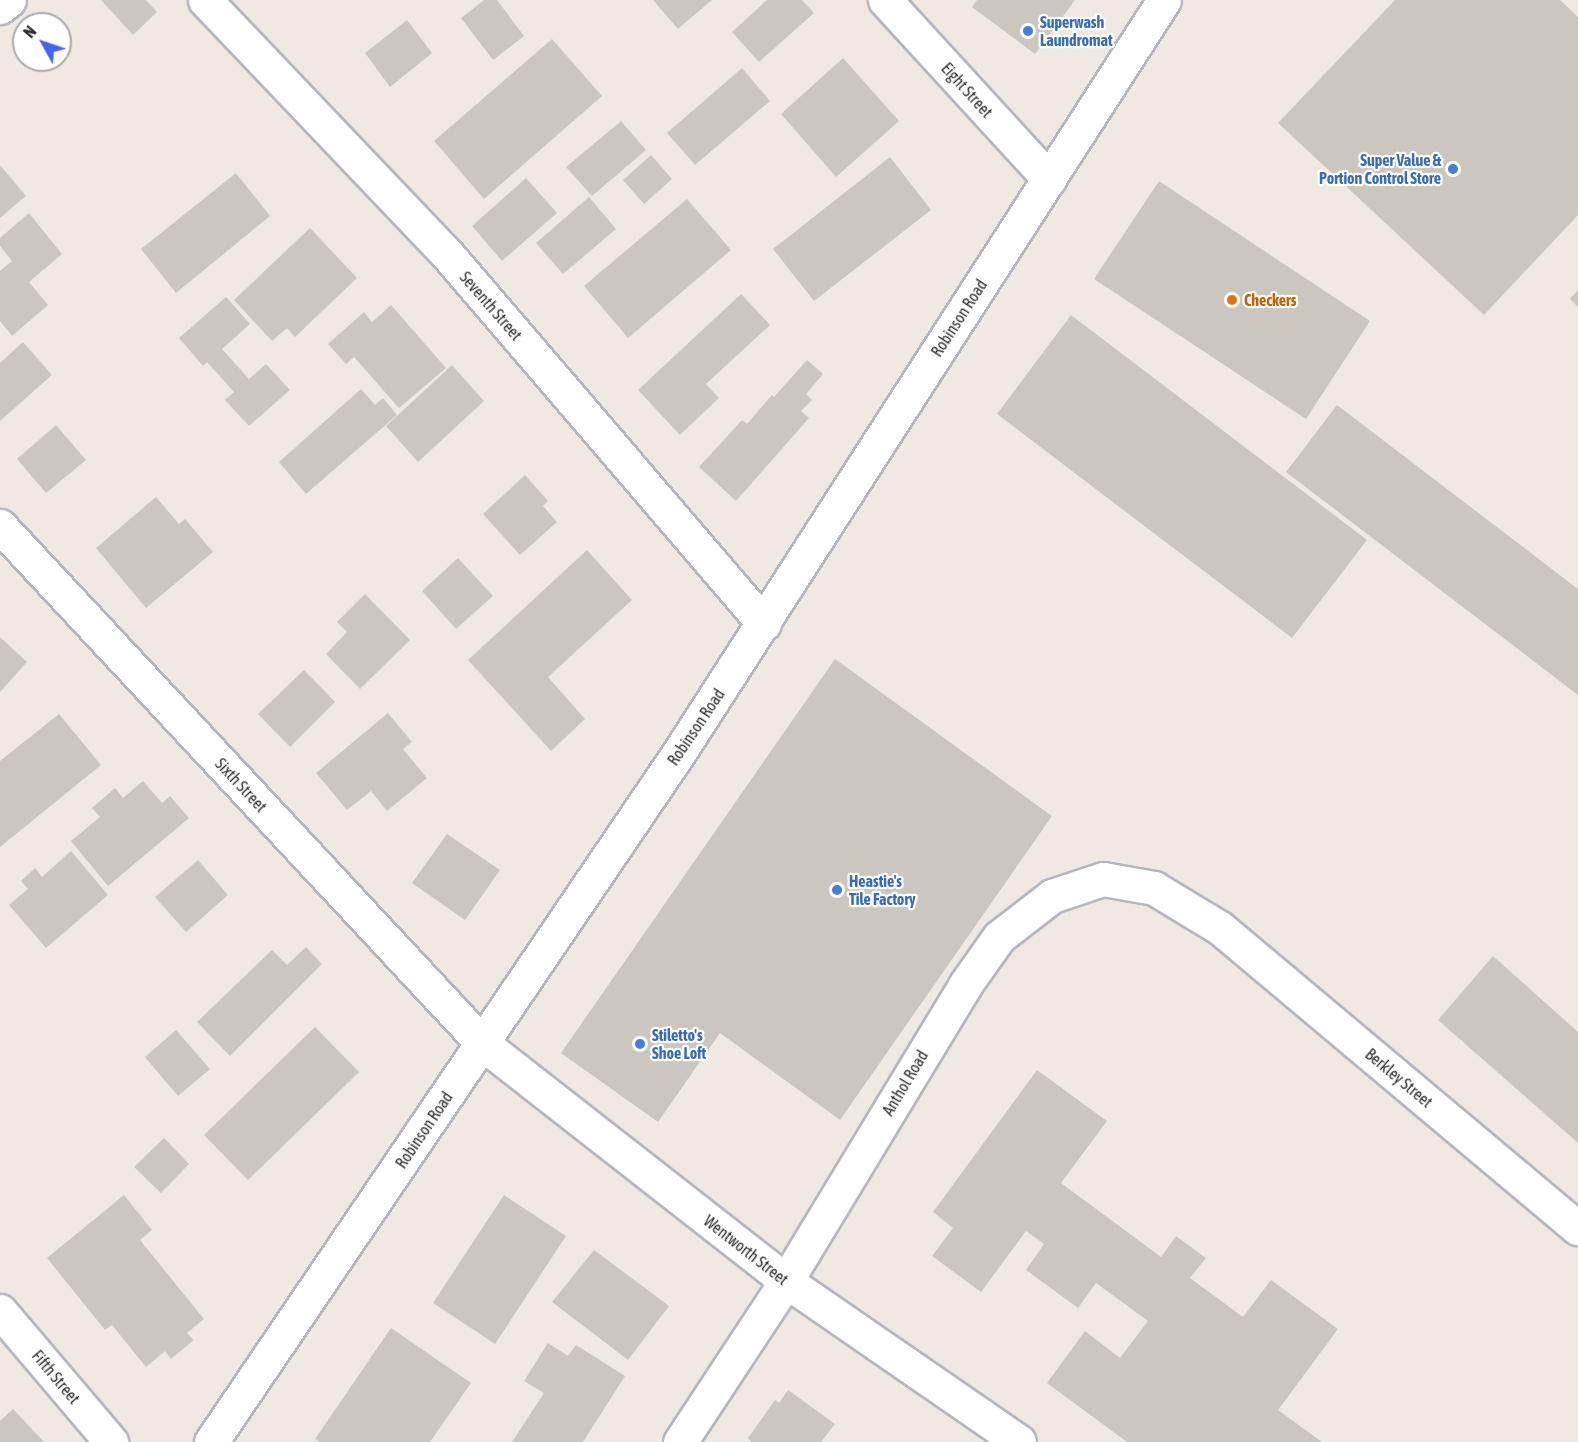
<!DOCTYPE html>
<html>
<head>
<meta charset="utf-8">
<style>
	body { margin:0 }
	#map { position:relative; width:1578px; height:1442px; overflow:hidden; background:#efe9e1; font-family:"Asap Condensed",sans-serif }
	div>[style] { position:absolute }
	.building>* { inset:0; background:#cbc7bf }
	.roads { filter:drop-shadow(2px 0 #b4b7c1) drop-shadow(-2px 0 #b4b7c1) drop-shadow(0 2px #b4b7c1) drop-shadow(0 -2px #b4b7c1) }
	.minor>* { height:33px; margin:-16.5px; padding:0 16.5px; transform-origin:16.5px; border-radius:16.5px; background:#fff }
	.secondary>* { height:33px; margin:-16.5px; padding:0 16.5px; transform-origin:16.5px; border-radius:16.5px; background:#fff }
	.dots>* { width:16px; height:16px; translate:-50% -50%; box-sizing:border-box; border:3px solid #fff; border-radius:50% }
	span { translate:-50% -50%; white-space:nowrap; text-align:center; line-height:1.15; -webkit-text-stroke:4.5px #fff; paint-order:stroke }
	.shop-label { font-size:16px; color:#366cbe; font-weight:700 }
	.left { translate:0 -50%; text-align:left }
	.right { translate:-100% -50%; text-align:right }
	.street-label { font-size:16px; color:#2e2e2e }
	.food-label { font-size:16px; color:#c56008; font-weight:700 }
	.north { position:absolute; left:12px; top:12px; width:60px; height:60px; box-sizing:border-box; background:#fff; border:2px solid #ababab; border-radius:50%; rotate:310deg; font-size:16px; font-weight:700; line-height:24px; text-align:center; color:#2e2e2e }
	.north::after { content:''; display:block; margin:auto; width:21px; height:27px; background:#4264fb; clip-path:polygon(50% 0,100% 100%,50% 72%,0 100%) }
</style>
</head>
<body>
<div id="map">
	<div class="building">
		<i style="clip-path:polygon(101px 0,146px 0,157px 12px,133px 35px)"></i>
		<i style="clip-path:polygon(484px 0,497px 0,524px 36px,493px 60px,461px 18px)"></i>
		<i style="clip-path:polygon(653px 0,712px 0,678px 29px)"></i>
		<i style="clip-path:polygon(767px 0,802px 0,814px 13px,759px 62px,732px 32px)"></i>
		<i style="clip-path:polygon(977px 0,1075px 0,1035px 54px,972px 7px)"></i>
		<i style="clip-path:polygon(1395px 0,1560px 0,1578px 17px,1578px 215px,1484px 315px,1278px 123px)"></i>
		<i style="clip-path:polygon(407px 20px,432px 53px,390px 87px,365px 53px)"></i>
		<i style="clip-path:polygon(552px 39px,602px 96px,484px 199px,434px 141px)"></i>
		<i style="clip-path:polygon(843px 58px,899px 121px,836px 177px,781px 114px)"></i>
		<i style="clip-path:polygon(742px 68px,770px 101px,695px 165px,667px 133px)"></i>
		<i style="clip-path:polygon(621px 121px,646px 150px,592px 196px,566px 167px)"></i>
		<i style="clip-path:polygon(651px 155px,672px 179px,644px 204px,623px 180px)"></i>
		<i style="clip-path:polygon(890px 157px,931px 210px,814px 301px,773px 249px)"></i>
		<i style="clip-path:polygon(0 165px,26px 196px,0 218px)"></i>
		<i style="clip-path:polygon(236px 173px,270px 216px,176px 293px,141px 249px)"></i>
		<i style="clip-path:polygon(526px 178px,557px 213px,502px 261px,472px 226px)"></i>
		<i style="clip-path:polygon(1159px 181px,1370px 321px,1306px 419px,1094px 279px)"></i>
		<i style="clip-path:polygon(589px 197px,616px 229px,563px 274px,536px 243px)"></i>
		<i style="clip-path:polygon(687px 199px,731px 250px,628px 338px,584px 286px)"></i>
		<i style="clip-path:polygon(29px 213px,62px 254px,29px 282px,48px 305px,12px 336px,0 321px,0 271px,12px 261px,0 246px,0 238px)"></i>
		<i style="clip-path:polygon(310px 228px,357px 278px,295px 337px,287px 328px,272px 341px,234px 300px)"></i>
		<i style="clip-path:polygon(1578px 290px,1578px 307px,1570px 299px)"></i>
		<i style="clip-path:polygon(741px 294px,770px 325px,706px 384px,719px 398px,680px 435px,638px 390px)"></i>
		<i style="clip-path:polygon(226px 297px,250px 324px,222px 349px,249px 379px,266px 364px,290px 390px,249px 426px,225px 400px,234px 392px,207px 362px,203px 366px,179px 338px)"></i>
		<i style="clip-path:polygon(391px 305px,446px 368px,399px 408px,354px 357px,346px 364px,328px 344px,364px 312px,372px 322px)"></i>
		<i style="clip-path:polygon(1071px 315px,1367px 540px,1292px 638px,997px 414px)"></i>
		<i style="clip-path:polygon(23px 342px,52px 375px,0 421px,0 363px)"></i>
		<i style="clip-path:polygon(807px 360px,823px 374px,806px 394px,812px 400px,801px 411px,809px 418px,736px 501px,699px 467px,742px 420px,747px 424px,772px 395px,774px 397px)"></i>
		<i style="clip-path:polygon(452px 365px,484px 401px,418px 462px,386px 426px)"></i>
		<i style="clip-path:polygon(361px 389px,375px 405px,383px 398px,397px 415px,306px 494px,279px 462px)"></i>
		<i style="clip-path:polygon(1337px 405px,1578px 589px,1578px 695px,1286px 472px)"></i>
		<i style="clip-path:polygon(56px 425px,86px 460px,46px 493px,17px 459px)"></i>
		<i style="clip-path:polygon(525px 475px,548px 501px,543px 506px,557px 522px,520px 555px,483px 514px)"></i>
		<i style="clip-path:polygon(156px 497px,179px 524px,185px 519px,213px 552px,146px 608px,96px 548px)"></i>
		<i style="clip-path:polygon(587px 550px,632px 600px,548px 677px,585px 719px,551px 751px,468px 660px)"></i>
		<i style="clip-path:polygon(458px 558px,493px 596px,456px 629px,422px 591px)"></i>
		<i style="clip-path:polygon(365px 594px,410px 640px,360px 689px,326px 654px,347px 632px,337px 622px)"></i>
		<i style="clip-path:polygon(0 637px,27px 662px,0 692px)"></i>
		<i style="clip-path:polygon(835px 659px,1052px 816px,840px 1120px,720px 1033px,658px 1122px,561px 1053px)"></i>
		<i style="clip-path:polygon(304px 670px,335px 702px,290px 747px,258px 714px)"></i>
		<i style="clip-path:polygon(388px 713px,412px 742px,403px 749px,427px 778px,387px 811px,371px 791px,347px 810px,316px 773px)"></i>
		<i style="clip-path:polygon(59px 714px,101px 765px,0 847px,0 761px)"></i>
		<i style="clip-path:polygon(143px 781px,162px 803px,170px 796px,189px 818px,108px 886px,71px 841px,100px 817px,92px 808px,115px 788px,123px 798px)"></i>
		<i style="clip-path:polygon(447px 834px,500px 870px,465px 920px,412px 883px)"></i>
		<i style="clip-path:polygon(71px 851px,108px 895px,46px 948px,9px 905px,28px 889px,21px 881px,35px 868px,42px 877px)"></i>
		<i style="clip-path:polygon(198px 860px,228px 895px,186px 932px,155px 897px)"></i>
		<i style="clip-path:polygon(306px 947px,322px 964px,230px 1056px,197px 1022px,272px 950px,287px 965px)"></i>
		<i style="clip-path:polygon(1493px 956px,1578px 1032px,1578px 1143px,1438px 1020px)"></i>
		<i style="clip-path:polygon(315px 1027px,359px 1072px,248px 1180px,204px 1135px)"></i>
		<i style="clip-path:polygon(176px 1030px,210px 1069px,178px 1096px,145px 1057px)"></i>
		<i style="clip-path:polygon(1037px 1070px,1107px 1121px,1061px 1183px,1161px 1257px,1176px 1236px,1206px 1258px,1190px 1278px,1243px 1317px,1271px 1280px,1338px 1329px,1278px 1410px,1322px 1442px,1127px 1442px,1047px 1383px,1085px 1331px,1120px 1358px,1148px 1321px,1096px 1283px,1078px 1308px,1026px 1270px,1044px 1244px,1026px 1231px,981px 1292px,932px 1256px,953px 1228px,933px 1212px)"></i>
		<i style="clip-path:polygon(164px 1138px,189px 1164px,161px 1193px,134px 1167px)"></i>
		<i style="clip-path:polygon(124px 1195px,152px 1230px,140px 1240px,204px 1319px,187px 1333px,194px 1340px,171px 1359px,165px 1351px,146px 1367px,112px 1325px,105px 1330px,47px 1258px)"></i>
		<i style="clip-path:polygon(504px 1195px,566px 1236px,495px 1344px,433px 1303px)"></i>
		<i style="clip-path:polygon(594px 1250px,669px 1306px,628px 1360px,552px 1302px)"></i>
		<i style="clip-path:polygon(391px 1328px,471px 1383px,430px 1442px,320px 1442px,315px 1439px)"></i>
		<i style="clip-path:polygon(548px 1343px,568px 1356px,576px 1345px,625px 1376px,583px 1442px,512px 1442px,544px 1393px,524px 1381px)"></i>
		<i style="clip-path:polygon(788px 1390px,835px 1424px,821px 1442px,751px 1442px,748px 1438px,775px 1400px,779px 1403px)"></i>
		<i style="clip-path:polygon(13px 1409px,44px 1442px,0 1442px,0 1421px)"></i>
	</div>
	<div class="roads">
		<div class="minor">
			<i style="left:205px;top:0;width:351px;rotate:46.4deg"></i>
			<i style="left:447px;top:254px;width:487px;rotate:49.4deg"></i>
			<i style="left:885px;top:0;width:243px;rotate:47.5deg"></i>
			<i style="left:0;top:7px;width:11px;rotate:-38deg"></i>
			<i style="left:0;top:526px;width:708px;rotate:47deg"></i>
			<i style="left:483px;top:1044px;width:385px;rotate:38deg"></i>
			<i style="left:786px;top:1281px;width:283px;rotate:34.6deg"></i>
			<i style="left:0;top:1311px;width:172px;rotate:49.7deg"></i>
			<i style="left:680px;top:1442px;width:193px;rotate:-56.6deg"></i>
			<i style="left:786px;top:1281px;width:346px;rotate:-58.8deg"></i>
			<i style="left:965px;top:985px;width:59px;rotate:-54.7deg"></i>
			<i style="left:999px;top:937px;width:67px;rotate:-37.7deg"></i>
			<i style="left:1052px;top:896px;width:54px;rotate:-18.4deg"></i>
			<i style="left:1103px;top:879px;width:52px;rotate:10deg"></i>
			<i style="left:1154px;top:888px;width:77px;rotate:31.2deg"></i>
			<i style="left:1220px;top:928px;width:467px;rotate:40deg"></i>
		</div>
		<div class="secondary">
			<i style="left:211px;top:1442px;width:835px;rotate:-55.83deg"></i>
			<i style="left:680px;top:751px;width:893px;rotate:-57.2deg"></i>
		</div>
	</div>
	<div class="dots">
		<i style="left:1028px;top:31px;background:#3f7fe0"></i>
		<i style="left:1453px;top:169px;background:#3f7fe0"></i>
		<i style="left:1232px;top:300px;background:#e8710a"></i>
		<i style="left:837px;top:890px;background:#3f7fe0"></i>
		<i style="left:640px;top:1044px;background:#3f7fe0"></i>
	</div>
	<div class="shop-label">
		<span class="left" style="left:1040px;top:31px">Superwash<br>Laundromat</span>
		<span class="right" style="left:1441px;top:169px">Super Value &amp;<br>Portion Control Store</span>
		<span class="left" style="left:849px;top:890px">Heastie's<br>Tile Factory</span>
		<span class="left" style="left:652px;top:1044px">Stiletto's<br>Shoe Loft</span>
	</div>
	<div class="street-label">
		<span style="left:967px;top:90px;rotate:48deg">Eight Street</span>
		<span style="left:491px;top:306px;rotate:49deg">Seventh Street</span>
		<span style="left:959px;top:318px;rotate:-57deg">Robinson Road</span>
		<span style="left:696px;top:727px;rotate:-56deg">Robinson Road</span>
		<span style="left:241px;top:785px;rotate:47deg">Sixth Street</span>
		<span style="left:1399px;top:1078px;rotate:40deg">Berkley Street</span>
		<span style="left:905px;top:1083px;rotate:-59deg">Anthol Road</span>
		<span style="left:424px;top:1130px;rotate:-56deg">Robinson Road</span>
		<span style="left:746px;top:1250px;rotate:38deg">Wentworth Street</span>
		<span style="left:56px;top:1377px;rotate:50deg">Fifth Street</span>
	</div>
	<div class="food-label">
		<span class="left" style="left:1244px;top:300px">Checkers</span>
	</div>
	<div class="north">N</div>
</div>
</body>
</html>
